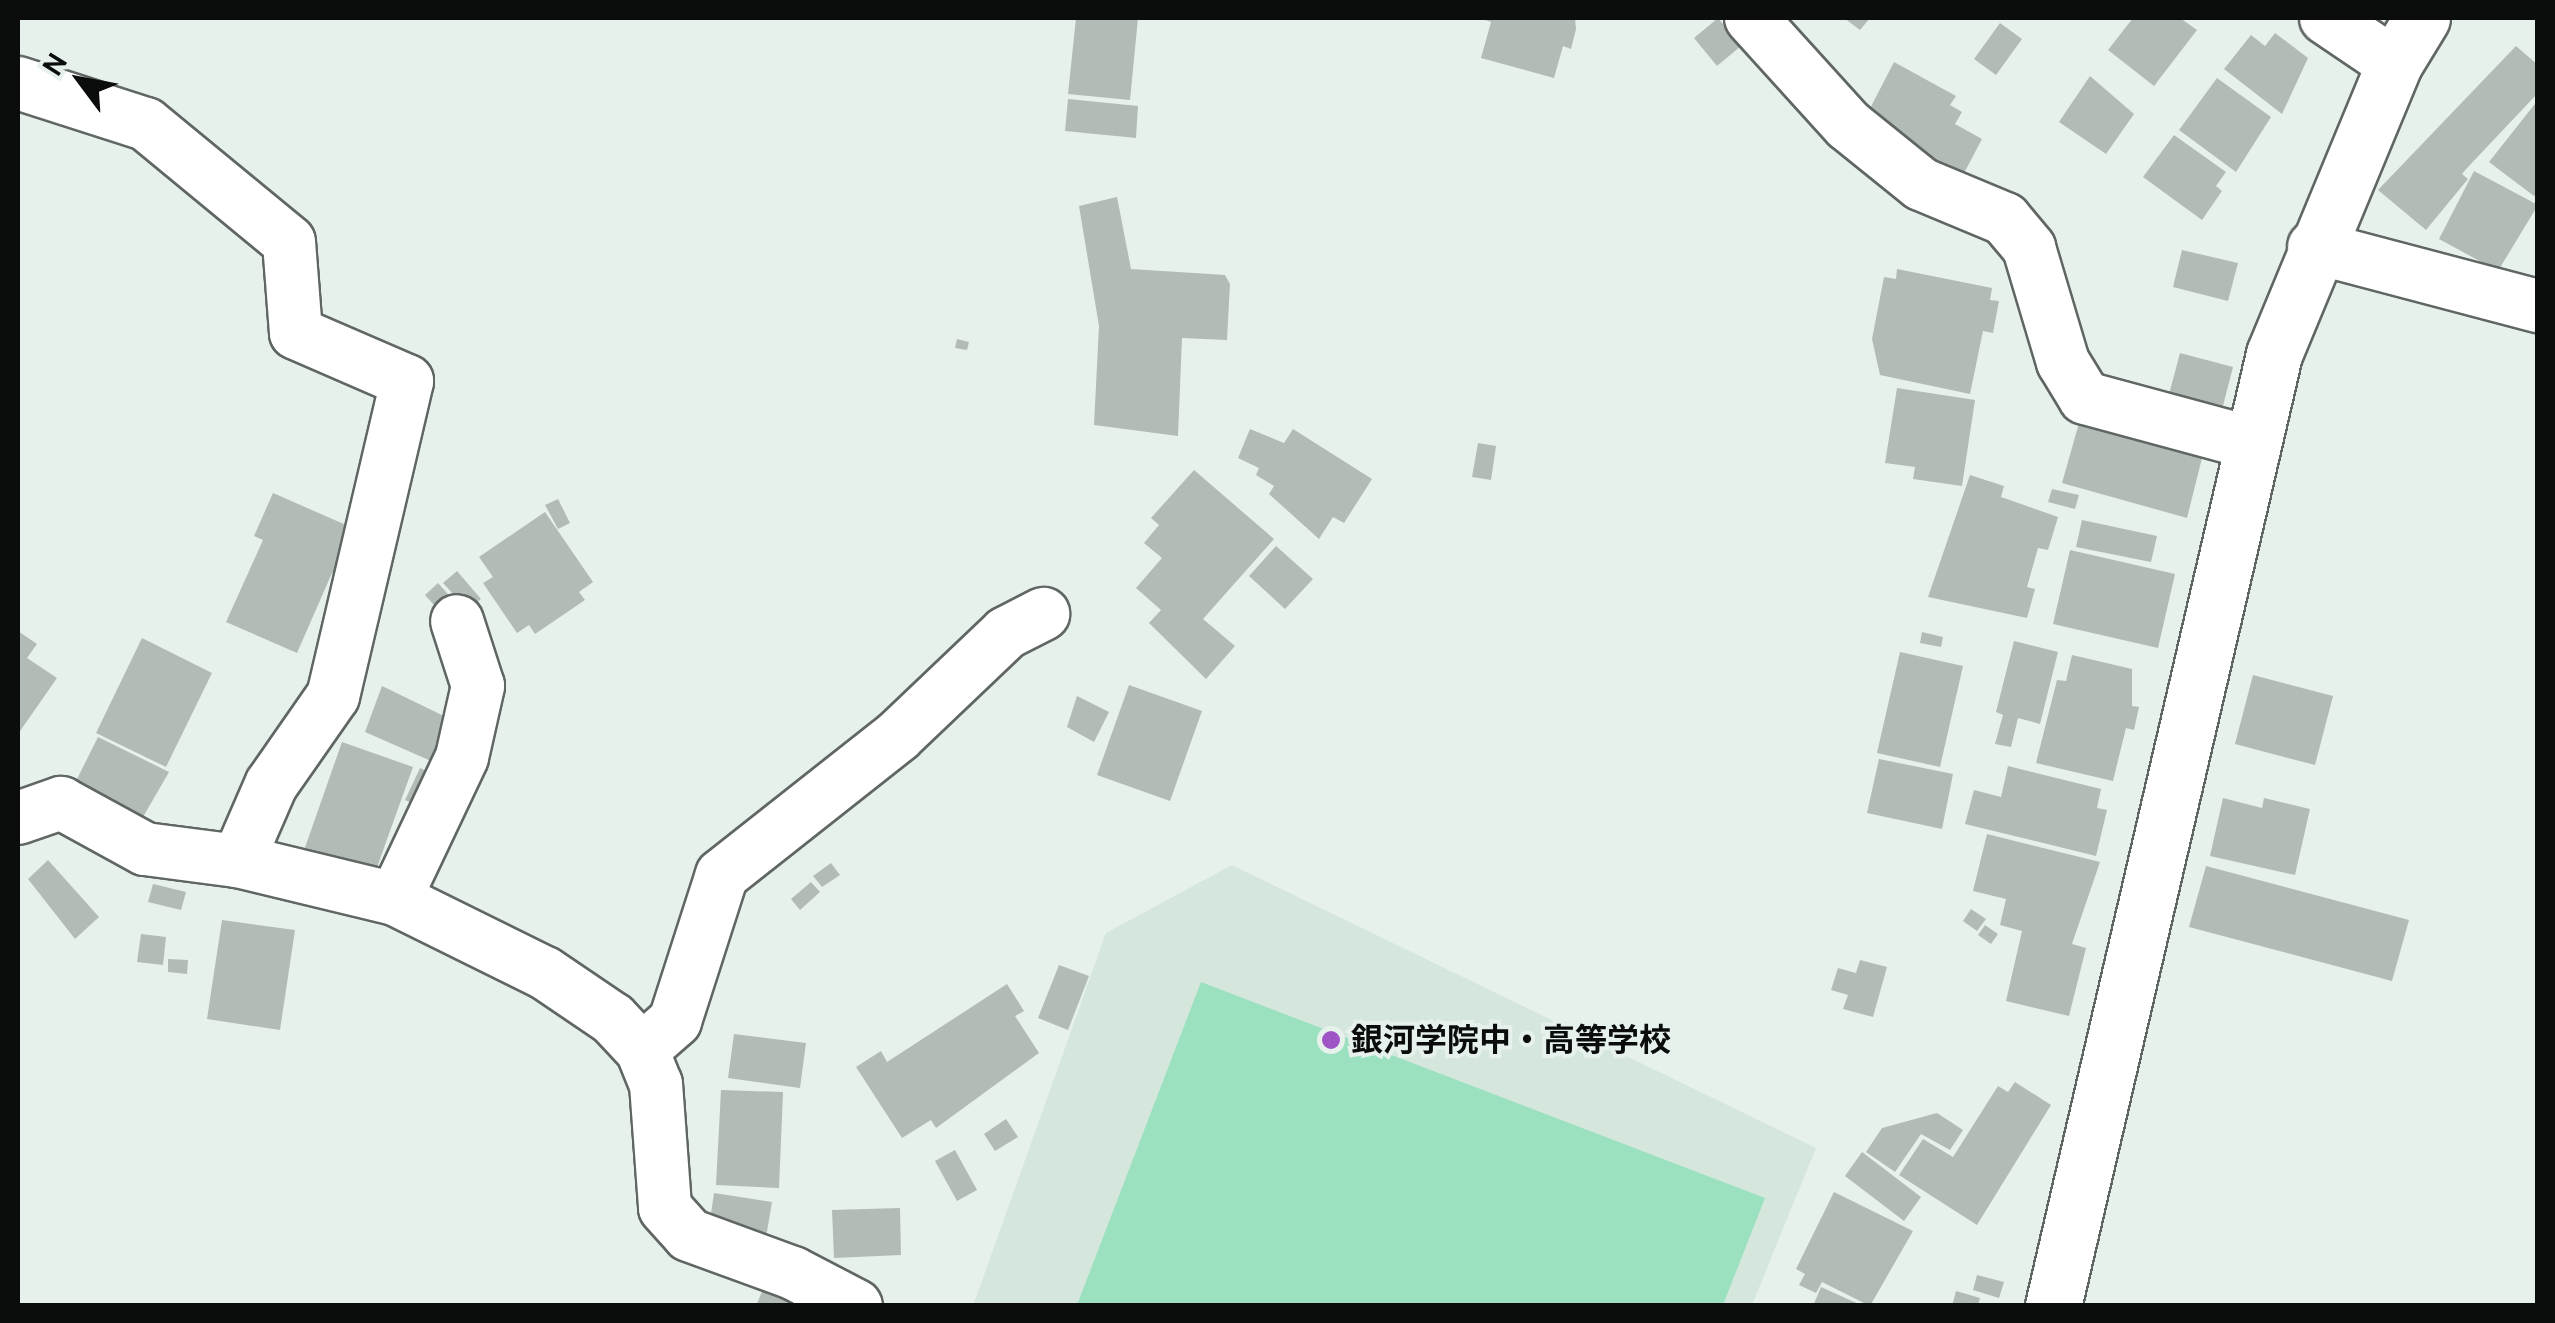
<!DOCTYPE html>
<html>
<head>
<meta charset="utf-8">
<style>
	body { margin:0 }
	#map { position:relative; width:2555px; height:1323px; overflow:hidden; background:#e7f1ec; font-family:Cabin,"Noto Sans JP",sans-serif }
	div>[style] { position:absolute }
	.built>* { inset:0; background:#d5e6dd }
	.green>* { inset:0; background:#9be1bf }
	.building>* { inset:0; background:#b2bbb6 }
	.roads { filter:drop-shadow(2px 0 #606763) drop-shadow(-2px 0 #606763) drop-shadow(0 2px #606763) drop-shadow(0 -2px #606763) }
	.street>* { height:52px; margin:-26px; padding:0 26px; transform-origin:26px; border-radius:26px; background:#fff }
	.secondary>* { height:55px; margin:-27.5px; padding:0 27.5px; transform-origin:27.5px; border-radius:27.5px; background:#fff }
	.dots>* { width:28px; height:28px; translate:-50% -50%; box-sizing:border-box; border:5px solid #e7f1ec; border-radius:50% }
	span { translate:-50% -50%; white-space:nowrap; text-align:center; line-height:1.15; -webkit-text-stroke:8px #e7f1ec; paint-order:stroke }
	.poi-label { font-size:32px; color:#0a0d0c; font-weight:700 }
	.left { translate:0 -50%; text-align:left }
	.frame { position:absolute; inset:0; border:20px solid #0a0d0c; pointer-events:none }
	.north { position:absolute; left:30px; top:30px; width:100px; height:100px; -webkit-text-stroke:8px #e7f1ec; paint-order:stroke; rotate:302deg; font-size:28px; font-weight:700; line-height:40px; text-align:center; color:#0a0d0c }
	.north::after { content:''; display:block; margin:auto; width:35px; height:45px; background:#0a0d0c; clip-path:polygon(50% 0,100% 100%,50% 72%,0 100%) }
</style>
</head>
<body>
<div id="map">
	<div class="built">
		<i style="clip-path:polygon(1232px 865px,1816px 1148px,1752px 1305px,973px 1306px,1106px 933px)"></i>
	</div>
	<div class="green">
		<i style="clip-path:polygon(1201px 982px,1765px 1198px,1723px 1305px,1077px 1305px)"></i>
	</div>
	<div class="building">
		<i style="clip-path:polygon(1076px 18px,1138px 18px,1130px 100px,1068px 94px)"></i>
		<i style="clip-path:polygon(1480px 18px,1575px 18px,1576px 29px,1571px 49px,1563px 46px,1554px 78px,1481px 58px,1491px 22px)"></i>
		<i style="clip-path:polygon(1718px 18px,1741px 46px,1717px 66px,1694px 38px)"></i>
		<i style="clip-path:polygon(1844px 18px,1870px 18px,1860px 30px)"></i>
		<i style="clip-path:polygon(2133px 18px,2180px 18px,2197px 30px,2154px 86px,2108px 50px)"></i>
		<i style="clip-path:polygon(2000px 23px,2022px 39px,1996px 75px,1974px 59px)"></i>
		<i style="clip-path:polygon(2275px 33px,2308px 58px,2282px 114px,2224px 69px,2251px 35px,2265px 46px)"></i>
		<i style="clip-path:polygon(2516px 46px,2538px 65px,2538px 93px,2468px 167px,2462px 174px,2468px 179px,2426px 230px,2378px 190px)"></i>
		<i style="clip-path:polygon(1894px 62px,1956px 96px,1950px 105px,1962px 112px,1955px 124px,1982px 139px,1962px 177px,1863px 122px)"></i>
		<i style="clip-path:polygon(2090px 76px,2134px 114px,2106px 154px,2059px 122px)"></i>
		<i style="clip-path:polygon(2217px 78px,2271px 117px,2236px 172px,2179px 130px)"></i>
		<i style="clip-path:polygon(1068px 99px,1138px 106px,1136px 138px,1065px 131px)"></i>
		<i style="clip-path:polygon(2538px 100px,2538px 192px,2534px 196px,2489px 162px)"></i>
		<i style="clip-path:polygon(2174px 135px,2226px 172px,2216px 186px,2222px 191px,2202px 220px,2143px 177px)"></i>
		<i style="clip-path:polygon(2474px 171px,2538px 205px,2498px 271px,2439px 239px)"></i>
		<i style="clip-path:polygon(1117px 197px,1131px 269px,1225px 275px,1230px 284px,1227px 340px,1182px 338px,1178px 436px,1094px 425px,1099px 326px,1079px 206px)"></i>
		<i style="clip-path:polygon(2182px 250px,2238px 263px,2228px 301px,2173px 287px)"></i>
		<i style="clip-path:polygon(1897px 269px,1992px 288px,1990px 300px,1999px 301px,1993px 333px,1983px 331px,1970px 394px,1880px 375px,1872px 339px,1884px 277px,1896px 279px)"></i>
		<i style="clip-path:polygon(957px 339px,969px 342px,967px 350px,955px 348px)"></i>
		<i style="clip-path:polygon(2180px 353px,2233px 367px,2219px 421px,2167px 402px)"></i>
		<i style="clip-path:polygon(1897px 388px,1975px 400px,1962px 486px,1913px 479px,1915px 467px,1885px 463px)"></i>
		<i style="clip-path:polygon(2081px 416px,2204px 450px,2187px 518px,2062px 483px)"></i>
		<i style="clip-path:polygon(1250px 429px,1284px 443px,1293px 429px,1372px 479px,1344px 523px,1333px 517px,1319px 539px,1269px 494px,1274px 486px,1256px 475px,1259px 468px,1238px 458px)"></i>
		<i style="clip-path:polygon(1478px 443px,1496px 446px,1491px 480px,1472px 477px)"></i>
		<i style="clip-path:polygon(1194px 470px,1274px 539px,1203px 619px,1235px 646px,1206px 679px,1149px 623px,1161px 610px,1136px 588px,1162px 558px,1144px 543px,1159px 525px,1151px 518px)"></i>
		<i style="clip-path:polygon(1970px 475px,2004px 486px,2001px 497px,2058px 517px,2048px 550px,2038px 548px,2027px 587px,2035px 589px,2027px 618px,1928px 597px)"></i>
		<i style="clip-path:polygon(2052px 489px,2079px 495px,2075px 509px,2048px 502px)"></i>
		<i style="clip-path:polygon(273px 493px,362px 532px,342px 577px,332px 573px,297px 653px,226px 622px,263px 540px,254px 536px)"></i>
		<i style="clip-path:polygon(558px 499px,570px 523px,558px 529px,545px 505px)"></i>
		<i style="clip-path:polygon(545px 512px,593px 582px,579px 592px,585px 600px,535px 634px,529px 625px,517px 633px,483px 583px,493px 577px,479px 557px)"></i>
		<i style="clip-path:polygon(2082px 520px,2157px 536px,2151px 562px,2076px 547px)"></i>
		<i style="clip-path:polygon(1276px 546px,1313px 579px,1285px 609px,1249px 576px)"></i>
		<i style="clip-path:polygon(2070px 550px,2175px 574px,2158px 648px,2053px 624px)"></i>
		<i style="clip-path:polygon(457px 571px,481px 599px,468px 610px,443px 583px)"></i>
		<i style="clip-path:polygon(438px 583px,464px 612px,451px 624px,425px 595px)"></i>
		<i style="clip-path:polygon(18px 631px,37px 644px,27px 658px,57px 678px,18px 734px)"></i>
		<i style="clip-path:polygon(1922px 632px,1943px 637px,1941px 647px,1920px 643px)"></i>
		<i style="clip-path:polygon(142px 638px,212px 673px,166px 767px,96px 733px)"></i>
		<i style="clip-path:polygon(2014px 641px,2058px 652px,2040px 724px,2018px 718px,2011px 747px,1995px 744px,2003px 715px,1996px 712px)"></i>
		<i style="clip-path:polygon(1900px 652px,1963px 666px,1940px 767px,1877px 753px)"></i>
		<i style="clip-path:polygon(2072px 655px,2132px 669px,2132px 706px,2139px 707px,2134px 730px,2126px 728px,2113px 781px,2036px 763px,2057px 680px,2066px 681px)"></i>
		<i style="clip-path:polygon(2253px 675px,2333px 696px,2315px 765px,2235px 744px)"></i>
		<i style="clip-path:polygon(1129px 685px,1202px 711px,1170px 801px,1097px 775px)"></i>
		<i style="clip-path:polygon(382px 686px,481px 734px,463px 775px,365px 732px)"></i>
		<i style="clip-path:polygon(1077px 696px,1109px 712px,1094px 742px,1067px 727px)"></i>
		<i style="clip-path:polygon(98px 737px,169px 772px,132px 836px,65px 803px)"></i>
		<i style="clip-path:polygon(342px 742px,413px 767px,371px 884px,301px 859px)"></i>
		<i style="clip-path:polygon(1879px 759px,1953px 774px,1942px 829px,1867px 813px)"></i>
		<i style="clip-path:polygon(2008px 766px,2101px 789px,2097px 808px,2107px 810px,2096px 856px,1965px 824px,1974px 790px,2001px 797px)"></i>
		<i style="clip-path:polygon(420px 768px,454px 784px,421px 807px,405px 800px)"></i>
		<i style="clip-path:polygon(2223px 798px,2262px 808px,2264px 798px,2310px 809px,2295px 875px,2210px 856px)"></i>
		<i style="clip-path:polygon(1987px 834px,2100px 862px,2072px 944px,2086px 948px,2069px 1016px,2006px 1001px,2022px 931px,2000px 925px,2006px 899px,1973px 891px)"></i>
		<i style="clip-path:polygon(48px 860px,99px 917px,75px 939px,28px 879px)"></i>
		<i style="clip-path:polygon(831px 863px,840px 875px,822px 887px,813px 876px)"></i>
		<i style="clip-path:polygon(2206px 866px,2409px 920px,2392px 981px,2189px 927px)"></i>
		<i style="clip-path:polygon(811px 882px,820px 892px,800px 910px,791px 899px)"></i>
		<i style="clip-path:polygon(153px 884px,186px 892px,181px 910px,148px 902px)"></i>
		<i style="clip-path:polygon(1971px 909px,1986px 919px,1977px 931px,1963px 921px)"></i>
		<i style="clip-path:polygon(222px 920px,295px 930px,280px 1030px,207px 1019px)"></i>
		<i style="clip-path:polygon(1985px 925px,1998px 934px,1991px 944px,1978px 935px)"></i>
		<i style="clip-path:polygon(141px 934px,166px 937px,163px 965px,137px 962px)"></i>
		<i style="clip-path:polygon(168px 959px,188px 960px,187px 974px,168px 972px)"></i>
		<i style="clip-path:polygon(1860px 960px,1887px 967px,1873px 1017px,1843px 1009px,1848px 995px,1831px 990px,1838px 968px,1856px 973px)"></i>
		<i style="clip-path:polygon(1059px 965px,1089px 976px,1068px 1030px,1038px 1018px)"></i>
		<i style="clip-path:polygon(1007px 984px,1024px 1011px,1015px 1016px,1039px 1053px,936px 1128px,931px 1120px,902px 1138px,856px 1067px,881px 1051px,887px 1062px)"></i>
		<i style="clip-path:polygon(734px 1034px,806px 1043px,800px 1088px,728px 1078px)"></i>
		<i style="clip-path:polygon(2015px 1082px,2051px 1105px,1977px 1225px,1899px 1175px,1923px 1139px,1953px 1157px,1998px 1086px,2008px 1092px)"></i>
		<i style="clip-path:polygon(721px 1090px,783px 1092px,779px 1188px,716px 1185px)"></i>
		<i style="clip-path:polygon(1937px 1113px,1963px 1130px,1950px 1150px,1921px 1134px,1895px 1172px,1866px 1152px,1882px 1128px)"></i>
		<i style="clip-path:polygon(1006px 1119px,1018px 1137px,995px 1151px,984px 1134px)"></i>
		<i style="clip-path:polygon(955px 1150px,977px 1190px,957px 1201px,935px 1161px)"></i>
		<i style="clip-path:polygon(1862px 1152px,1921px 1197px,1904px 1221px,1845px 1176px)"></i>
		<i style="clip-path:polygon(1834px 1192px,1913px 1231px,1870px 1306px,1822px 1282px,1816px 1293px,1799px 1285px,1805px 1274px,1796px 1269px)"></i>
		<i style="clip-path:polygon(714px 1193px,772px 1202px,765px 1243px,708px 1234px)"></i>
		<i style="clip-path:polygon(900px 1208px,901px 1255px,834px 1258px,832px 1210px)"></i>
		<i style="clip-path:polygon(1977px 1275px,2004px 1282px,1999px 1298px,1973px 1290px)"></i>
		<i style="clip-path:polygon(1821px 1287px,1863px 1306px,1813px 1306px)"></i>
		<i style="clip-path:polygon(763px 1289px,806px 1306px,756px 1306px)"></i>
		<i style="clip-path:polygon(1956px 1291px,1980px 1298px,1978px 1306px,1952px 1306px)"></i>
	</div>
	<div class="roads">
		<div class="street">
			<i style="left:1751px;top:18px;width:144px;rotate:47.8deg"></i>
			<i style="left:1848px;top:125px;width:94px;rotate:38.9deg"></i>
			<i style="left:1921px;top:184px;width:91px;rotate:22.6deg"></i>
			<i style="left:2005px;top:219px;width:38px;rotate:50deg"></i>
			<i style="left:2029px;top:248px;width:119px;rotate:73.4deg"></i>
			<i style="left:2063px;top:362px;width:42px;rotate:58.6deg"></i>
			<i style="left:2085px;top:398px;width:173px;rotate:15.1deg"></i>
			<i style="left:2326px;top:18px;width:82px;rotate:34.1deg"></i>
			<i style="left:18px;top:83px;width:134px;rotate:17.8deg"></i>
			<i style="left:146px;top:124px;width:185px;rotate:39.5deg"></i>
			<i style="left:289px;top:242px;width:91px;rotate:85.6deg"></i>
			<i style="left:296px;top:333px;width:121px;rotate:23.4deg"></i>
			<i style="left:407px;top:381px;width:324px;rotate:103.2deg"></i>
			<i style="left:333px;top:696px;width:108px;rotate:124.9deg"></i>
			<i style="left:271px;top:785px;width:83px;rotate:113.5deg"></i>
			<i style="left:2314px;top:247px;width:232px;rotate:14.8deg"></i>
			<i style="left:18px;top:818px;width:46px;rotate:-19.2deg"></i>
			<i style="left:61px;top:803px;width:96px;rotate:28.7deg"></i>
			<i style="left:145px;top:849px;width:94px;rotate:7.4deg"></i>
			<i style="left:238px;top:861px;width:162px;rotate:13.6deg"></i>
			<i style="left:395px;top:899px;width:167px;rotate:26.3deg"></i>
			<i style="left:545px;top:973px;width:82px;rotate:34.1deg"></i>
			<i style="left:613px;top:1019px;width:42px;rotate:46.9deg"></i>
			<i style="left:642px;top:1050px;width:37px;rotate:68deg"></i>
			<i style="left:656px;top:1084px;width:124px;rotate:85.8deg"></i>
			<i style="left:665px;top:1208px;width:36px;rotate:48deg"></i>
			<i style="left:689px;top:1235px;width:111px;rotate:20.1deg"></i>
			<i style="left:793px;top:1273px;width:71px;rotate:27.6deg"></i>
			<i style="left:395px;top:899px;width:157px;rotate:-64.7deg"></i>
			<i style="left:462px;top:757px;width:73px;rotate:-77.3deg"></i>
			<i style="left:478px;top:686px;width:68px;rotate:-107.9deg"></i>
			<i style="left:642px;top:1050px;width:44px;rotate:-41.3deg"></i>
			<i style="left:675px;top:1021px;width:153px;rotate:-72.2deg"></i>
			<i style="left:722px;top:875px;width:224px;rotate:-38.3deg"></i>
			<i style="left:898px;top:736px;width:149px;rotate:-43.6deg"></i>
			<i style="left:1006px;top:633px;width:42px;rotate:-27.2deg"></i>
		</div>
		<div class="secondary">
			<i style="left:2053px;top:1306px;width:977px;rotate:-76.93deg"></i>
			<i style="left:2274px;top:354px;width:314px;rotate:-67.5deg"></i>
			<i style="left:2394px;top:64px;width:54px;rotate:-58.7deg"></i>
		</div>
	</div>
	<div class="dots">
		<i style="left:1331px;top:1040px;background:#9f54c6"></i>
	</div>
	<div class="poi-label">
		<span class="left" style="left:1351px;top:1040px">銀河学院中・高等学校</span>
	</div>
	<div class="frame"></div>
	<div class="north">N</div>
</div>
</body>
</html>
